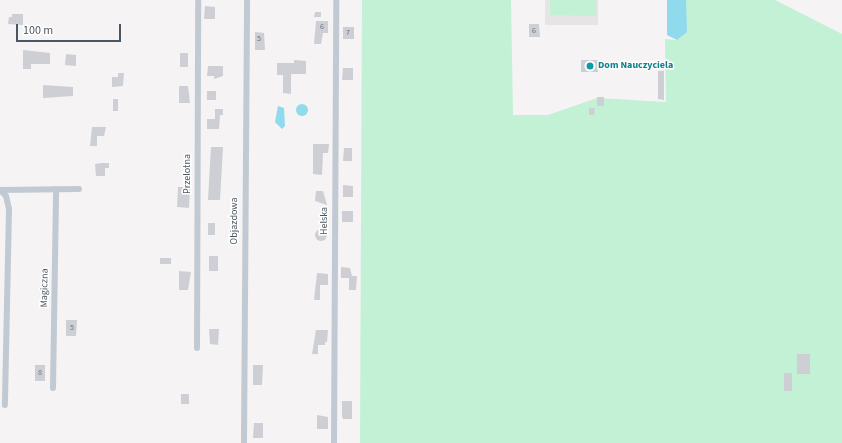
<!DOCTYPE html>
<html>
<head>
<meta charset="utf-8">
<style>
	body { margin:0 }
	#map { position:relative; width:842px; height:443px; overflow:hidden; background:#f5f3f3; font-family:"Source Sans 3",sans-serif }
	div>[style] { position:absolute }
	.education>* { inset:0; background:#e6e4e5 }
	.green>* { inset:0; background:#c3f1d5 }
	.water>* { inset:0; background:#90daee }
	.round { border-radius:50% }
	.building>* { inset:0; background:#cdcfd5 }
	.minor>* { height:6px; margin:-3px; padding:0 3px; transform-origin:3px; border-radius:3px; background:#c1cad2 }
	.dots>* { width:11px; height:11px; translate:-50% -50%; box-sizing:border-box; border:2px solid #fff; border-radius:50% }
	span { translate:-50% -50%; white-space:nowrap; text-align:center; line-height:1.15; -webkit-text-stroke:3px #fff; paint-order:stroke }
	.number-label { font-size:8px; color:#6b747e }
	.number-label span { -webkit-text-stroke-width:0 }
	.culture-label { font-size:10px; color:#0d838f; font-weight:700 }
	.left { translate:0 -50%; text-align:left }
	.street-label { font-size:10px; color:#4a5661 }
	.scale { position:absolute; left:16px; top:24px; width:105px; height:18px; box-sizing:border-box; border:2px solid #4a5661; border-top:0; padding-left:5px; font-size:12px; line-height:14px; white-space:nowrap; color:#4a5661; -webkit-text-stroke:3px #fff; paint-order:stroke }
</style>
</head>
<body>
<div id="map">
	<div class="education">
		<i style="clip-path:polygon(545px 0,598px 0,598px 25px,545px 25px)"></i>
	</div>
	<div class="green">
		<i style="clip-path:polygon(362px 0,511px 0,513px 115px,548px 115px,597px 98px,666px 102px,665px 39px,677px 40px,686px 0,775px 0,842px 34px,842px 443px,360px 443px)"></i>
		<i style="clip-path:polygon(550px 0,596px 0,596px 16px,550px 15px)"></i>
	</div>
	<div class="water">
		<i style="clip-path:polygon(667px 0,686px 0,687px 32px,677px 40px,667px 35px)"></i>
		<i class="round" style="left:296px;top:104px;width:12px;height:12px"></i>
		<i style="clip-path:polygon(278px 106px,284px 108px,285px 126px,282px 129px,275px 122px)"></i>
	</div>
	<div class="building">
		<i style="clip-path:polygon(205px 6px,215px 7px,215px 19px,204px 19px)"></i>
		<i style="clip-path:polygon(315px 12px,321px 12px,321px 17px,314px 17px)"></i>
		<i style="clip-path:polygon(12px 14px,23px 14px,23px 25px,8px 24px,9px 17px,12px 17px)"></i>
		<i style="clip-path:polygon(316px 21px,328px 21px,328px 33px,323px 33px,321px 44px,314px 44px)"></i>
		<i style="clip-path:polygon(529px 24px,539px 24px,540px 37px,529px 37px)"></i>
		<i style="clip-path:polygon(343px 27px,354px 27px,354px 39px,343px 39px)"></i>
		<i style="clip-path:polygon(255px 32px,264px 33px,265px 50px,255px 50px)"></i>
		<i style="clip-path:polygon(23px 50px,50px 53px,50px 64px,31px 64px,31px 69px,23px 69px)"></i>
		<i style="clip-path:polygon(180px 53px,188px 53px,188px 67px,180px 67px)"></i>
		<i style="clip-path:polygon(66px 54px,76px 55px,76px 66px,65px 65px)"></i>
		<i style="clip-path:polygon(294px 60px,306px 61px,306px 74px,291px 74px,291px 94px,283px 93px,283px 75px,277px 75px,277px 63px,294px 63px)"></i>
		<i style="clip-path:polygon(581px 60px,598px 60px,598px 72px,581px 72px)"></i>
		<i style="clip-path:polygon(208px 66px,223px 66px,223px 76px,214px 79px,214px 76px,207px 76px)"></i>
		<i style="clip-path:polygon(343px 68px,353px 68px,353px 80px,342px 80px)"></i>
		<i style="clip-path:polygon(658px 71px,664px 71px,664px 100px,658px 99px)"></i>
		<i style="clip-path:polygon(118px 73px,124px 73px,123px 86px,112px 87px,112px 77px,118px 77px)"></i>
		<i style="clip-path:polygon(43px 85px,73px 87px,73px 96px,43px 98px)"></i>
		<i style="clip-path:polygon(179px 86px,188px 86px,190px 103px,179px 103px)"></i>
		<i style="clip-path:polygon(207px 91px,216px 91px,216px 100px,207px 100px)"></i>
		<i style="clip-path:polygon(597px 97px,604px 97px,604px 106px,597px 106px)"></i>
		<i style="clip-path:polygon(113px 99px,118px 99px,118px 111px,113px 111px)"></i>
		<i style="clip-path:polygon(589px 108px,595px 108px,594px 115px,589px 115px)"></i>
		<i style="clip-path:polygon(215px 109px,223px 109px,223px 115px,220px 115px,219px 129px,207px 129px,207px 119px,215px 119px)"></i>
		<i style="clip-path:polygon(92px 127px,106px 127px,104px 136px,97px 136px,97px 146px,90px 146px)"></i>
		<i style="clip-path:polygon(313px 144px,329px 144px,328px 153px,323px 153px,322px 175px,313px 174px)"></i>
		<i style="clip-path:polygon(211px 147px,223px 147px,220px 200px,208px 200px)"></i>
		<i style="clip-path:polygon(344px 148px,352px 148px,352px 161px,343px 161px)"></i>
		<i style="clip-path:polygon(102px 163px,109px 163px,109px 168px,105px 168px,105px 176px,96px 176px,95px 164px)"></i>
		<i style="clip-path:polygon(343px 185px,353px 186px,353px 197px,343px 197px)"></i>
		<i style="clip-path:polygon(178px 187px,190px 187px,189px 208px,177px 207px)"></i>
		<i style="clip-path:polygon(316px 191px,323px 191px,327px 205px,315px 201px)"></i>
		<i style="clip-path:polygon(342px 211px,353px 211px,353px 222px,342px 222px)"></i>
		<i style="clip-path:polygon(208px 223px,215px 223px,215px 235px,208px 235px)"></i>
		<i class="round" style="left:315px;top:229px;width:12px;height:12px"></i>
		<i style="clip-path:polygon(209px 256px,218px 256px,218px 271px,209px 271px)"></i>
		<i style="clip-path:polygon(160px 258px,171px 258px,171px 264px,160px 264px)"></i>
		<i style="clip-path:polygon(341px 267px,350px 268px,352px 276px,357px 276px,356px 290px,349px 290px,349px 278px,341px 278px)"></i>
		<i style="clip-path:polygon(179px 271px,191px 272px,188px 290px,179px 290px)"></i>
		<i style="clip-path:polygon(317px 273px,328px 274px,328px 285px,320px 285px,320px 300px,314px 300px)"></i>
		<i style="clip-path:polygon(66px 320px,77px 320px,76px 336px,66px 336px)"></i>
		<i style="clip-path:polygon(209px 329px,219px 329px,218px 345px,210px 344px)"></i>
		<i style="clip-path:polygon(316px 330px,328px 330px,327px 342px,325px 342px,325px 345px,318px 345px,318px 354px,312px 354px)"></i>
		<i style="clip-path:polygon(797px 354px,810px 354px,810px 374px,797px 374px)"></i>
		<i style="clip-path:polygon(35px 365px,45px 365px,45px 381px,35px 381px)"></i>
		<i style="clip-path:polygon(253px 365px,263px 365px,262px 385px,253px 385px)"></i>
		<i style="clip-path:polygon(784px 373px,792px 373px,792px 391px,784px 391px)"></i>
		<i style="clip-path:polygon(181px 394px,189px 394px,189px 404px,181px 404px)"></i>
		<i style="clip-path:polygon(342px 401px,352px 401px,352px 419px,343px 419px,342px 416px)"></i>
		<i style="clip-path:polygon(317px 415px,328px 417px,328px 429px,317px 429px)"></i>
		<i style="clip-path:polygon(254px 423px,263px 423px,263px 438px,253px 438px)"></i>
	</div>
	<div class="minor">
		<i style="left:0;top:190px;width:8px;rotate:45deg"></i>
		<i style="left:6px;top:196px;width:13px;rotate:77deg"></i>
		<i style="left:9px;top:209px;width:196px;rotate:91.2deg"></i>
		<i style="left:0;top:190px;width:79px;rotate:-0.7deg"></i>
		<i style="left:197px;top:348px;width:348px;rotate:-89.8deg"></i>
		<i style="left:53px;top:388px;width:199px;rotate:-89.1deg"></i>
		<i style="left:244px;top:443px;width:443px;rotate:-89.6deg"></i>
		<i style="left:334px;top:443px;width:443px;rotate:-89.7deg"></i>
	</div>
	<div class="dots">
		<i style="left:590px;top:66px;background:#0f9aa8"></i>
	</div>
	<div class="number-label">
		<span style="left:322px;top:27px">6</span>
		<span style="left:534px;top:31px">6</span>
		<span style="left:348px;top:33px">7</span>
		<span style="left:259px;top:39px">5</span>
		<span style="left:72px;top:328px">5</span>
		<span style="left:40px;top:373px">8</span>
	</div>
	<div class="culture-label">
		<span class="left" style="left:598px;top:66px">Dom Nauczyciela</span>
	</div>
	<div class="street-label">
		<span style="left:188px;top:174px;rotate:-90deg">Przelotna</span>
		<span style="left:235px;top:221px;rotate:-90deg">Objazdowa</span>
		<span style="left:325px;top:221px;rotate:-90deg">Helska</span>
		<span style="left:45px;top:288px;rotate:-89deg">Magiczna</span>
	</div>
	<div class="scale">100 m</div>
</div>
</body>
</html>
